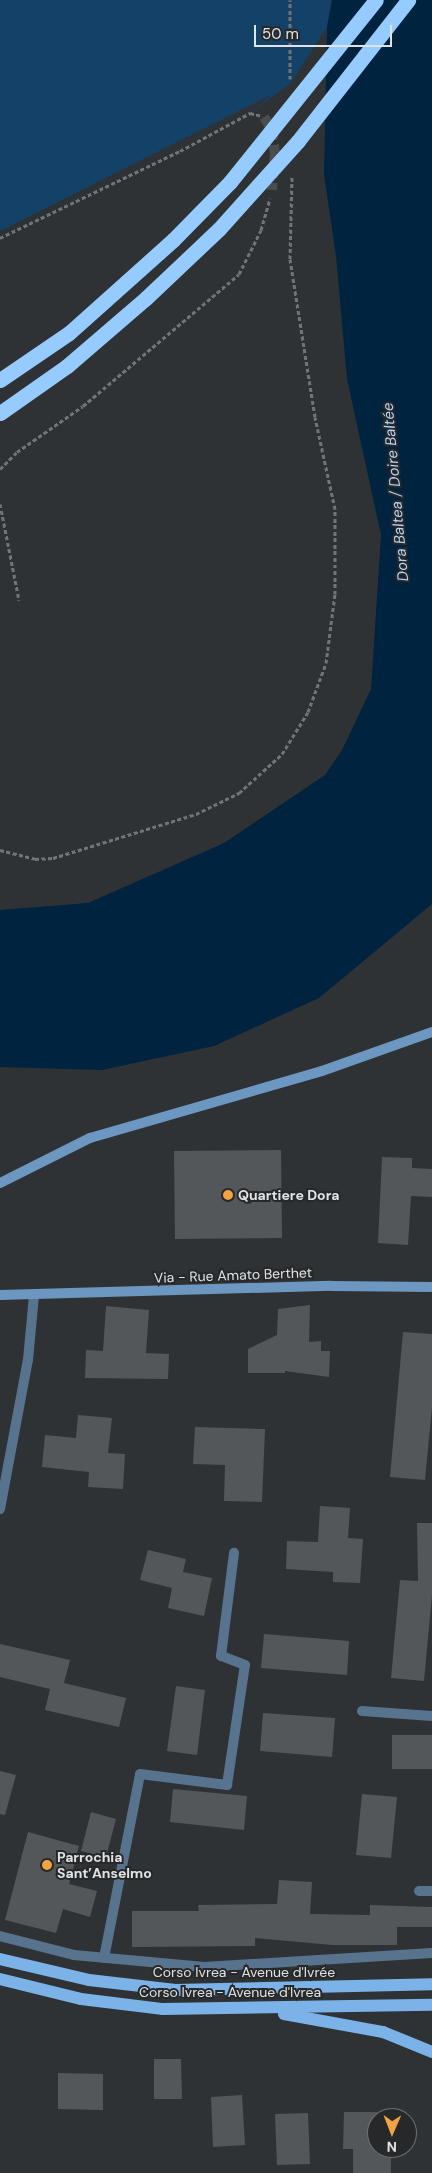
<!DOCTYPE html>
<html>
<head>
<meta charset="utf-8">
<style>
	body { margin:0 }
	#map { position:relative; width:432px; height:2173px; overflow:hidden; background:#2f3234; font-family:"DM Sans",sans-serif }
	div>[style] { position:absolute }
	.green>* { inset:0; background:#144168 }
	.water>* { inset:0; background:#002340 }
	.building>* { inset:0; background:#54575a }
	.secondary-tunnel>* { height:10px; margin-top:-5px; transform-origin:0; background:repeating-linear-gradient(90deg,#4a4c4e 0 10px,transparent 0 15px) }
	.path>* { height:3px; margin-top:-1.5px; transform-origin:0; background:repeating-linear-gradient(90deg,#727476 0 4px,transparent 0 6.5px) }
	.lane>* { height:10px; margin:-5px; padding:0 5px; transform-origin:5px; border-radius:5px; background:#58738d }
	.street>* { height:10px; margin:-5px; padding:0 5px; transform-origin:5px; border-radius:5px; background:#58738d }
	.secondary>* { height:10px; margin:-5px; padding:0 5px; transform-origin:5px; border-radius:5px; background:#6c97c1 }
	.primary>* { height:12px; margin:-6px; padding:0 6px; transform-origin:6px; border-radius:6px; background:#7bb3e8 }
	.highway>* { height:15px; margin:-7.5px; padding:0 7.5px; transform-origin:7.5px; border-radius:7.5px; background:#96cbff }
	.highway-bridge>* { height:15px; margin:-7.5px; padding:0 7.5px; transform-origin:7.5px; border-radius:7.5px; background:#96cbff }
	.dots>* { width:14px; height:14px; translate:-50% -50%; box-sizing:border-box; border:2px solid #26282a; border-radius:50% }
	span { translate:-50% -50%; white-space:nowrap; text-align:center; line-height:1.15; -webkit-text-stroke:4px #26282a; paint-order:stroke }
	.poi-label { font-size:14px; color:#e1e2e4; font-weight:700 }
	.left { translate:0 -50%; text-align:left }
	.street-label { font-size:14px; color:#e1e2e4 }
	.water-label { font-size:15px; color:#b6d7f8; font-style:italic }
	.north { position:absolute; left:367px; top:2108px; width:50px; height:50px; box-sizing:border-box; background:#26282a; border:1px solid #717274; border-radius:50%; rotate:181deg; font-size:14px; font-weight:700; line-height:20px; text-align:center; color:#e1e2e4 }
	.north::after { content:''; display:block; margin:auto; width:18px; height:22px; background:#f3a442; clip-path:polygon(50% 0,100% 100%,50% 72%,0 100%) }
	.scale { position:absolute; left:254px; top:25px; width:138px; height:22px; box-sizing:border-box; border:2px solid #e1e2e4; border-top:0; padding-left:6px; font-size:15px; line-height:18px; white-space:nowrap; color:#e1e2e4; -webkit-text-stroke:4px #26282a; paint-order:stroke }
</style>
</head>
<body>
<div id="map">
	<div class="green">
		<i style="clip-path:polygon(0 0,332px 0,327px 27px,290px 84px,250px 113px,271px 95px,0 231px)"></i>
	</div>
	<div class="water">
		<i style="clip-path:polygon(332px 0,432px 0,432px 904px,319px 998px,214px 1046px,102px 1070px,0 1067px,0 910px,88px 903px,224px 843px,325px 775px,342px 750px,371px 689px,381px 535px,347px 379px,336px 256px,324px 175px,327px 27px)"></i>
	</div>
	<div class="building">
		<i style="clip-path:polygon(281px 1150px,282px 1238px,175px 1239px,174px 1151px)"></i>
		<i style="clip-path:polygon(382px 1157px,412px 1158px,412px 1168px,432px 1169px,432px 1197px,411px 1196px,408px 1245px,378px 1243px)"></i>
		<i style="clip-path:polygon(310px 1305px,309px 1342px,321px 1341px,321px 1351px,330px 1351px,329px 1377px,285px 1371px,285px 1373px,248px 1373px,248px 1349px,277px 1335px,278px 1309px)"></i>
		<i style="clip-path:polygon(106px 1306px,149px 1310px,146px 1353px,169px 1354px,168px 1379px,85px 1378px,86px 1350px,103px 1351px)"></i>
		<i style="clip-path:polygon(403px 1332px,432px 1334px,432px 1407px,425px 1480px,390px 1477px)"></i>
		<i style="clip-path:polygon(78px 1415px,112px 1418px,108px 1453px,125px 1454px,123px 1489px,88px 1487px,89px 1472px,42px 1467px,45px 1435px,76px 1438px)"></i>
		<i style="clip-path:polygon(195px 1427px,265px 1429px,262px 1502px,224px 1501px,225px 1465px,193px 1464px)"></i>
		<i style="clip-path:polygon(320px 1506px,350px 1508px,348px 1538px,363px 1539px,360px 1583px,333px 1582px,333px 1572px,286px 1569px,287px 1541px,318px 1542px)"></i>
		<i style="clip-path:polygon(417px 1523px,432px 1523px,432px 1595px,424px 1681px,391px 1678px,400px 1580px,418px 1581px)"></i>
		<i style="clip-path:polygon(148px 1550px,186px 1559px,183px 1572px,212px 1578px,204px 1616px,168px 1608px,172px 1588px,140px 1580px)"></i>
		<i style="clip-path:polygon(264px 1634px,349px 1641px,347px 1675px,261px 1668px)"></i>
		<i style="clip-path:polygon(0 1644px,70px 1660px,64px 1683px,126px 1698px,119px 1727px,45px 1710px,50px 1689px,0 1677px)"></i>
		<i style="clip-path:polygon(176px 1686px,205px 1690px,197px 1755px,167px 1751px)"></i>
		<i style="clip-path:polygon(263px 1713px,335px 1718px,332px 1757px,260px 1751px)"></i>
		<i style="clip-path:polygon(392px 1735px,432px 1735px,432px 1769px,392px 1769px)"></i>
		<i style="clip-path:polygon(0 1771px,16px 1775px,5px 1815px,0 1814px)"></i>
		<i style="clip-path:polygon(173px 1789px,247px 1796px,244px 1830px,170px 1822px)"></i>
		<i style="clip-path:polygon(362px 1794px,397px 1797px,391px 1858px,356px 1855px)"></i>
		<i style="clip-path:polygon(91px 1812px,116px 1819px,106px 1857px,81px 1851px)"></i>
		<i style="clip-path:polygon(28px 1832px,79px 1846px,69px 1884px,97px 1891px,90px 1917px,63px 1909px,56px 1933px,5px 1920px)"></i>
		<i style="clip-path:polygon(279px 1880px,312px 1882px,310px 1914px,370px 1915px,370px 1905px,432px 1907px,432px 1927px,397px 1927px,397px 1945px,332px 1945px,255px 1938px,255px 1946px,132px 1947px,132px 1911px,199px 1911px,198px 1905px,277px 1904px)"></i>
		<i style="clip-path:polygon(154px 2059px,181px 2059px,182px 2099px,154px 2099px)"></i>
		<i style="clip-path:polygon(58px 2073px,103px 2074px,103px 2110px,58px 2109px)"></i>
		<i style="clip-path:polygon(242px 2095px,245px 2145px,213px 2147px,211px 2097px)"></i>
		<i style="clip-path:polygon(344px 2112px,377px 2112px,377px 2154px,391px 2153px,391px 2173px,353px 2173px,353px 2149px,343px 2149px)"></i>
		<i style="clip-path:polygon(308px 2113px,310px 2164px,277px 2165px,275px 2114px)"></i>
	</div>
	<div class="secondary-tunnel">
		<i style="left:264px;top:117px;width:15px;rotate:58deg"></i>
		<i style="left:272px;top:130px;width:23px;rotate:83deg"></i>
		<i style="left:275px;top:153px;width:37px;rotate:95deg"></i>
	</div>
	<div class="path">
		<i style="left:290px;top:79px;width:79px;rotate:-90deg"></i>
		<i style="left:0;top:238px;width:200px;rotate:-25.8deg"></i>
		<i style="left:180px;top:151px;width:80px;rotate:-28.5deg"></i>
		<i style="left:250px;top:113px;width:12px;rotate:14deg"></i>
		<i style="left:0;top:469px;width:24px;rotate:-45deg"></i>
		<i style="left:17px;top:452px;width:80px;rotate:-34.9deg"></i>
		<i style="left:83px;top:406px;width:204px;rotate:-40.2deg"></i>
		<i style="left:239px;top:274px;width:49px;rotate:-63.4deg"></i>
		<i style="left:261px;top:230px;width:33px;rotate:-74deg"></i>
		<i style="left:0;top:504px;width:98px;rotate:78.8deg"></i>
		<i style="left:0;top:850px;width:36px;rotate:14deg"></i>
		<i style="left:35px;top:859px;width:18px;rotate:-3deg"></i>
		<i style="left:53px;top:858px;width:150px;rotate:-17.1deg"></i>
		<i style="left:196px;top:814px;width:48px;rotate:-26deg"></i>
		<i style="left:239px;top:793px;width:58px;rotate:-42.2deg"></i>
		<i style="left:282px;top:754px;width:49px;rotate:-58.2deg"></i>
		<i style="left:308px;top:712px;width:52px;rotate:-69.8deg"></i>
		<i style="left:326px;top:663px;width:70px;rotate:-82.6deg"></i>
		<i style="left:335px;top:594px;width:85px;rotate:-90deg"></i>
		<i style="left:335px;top:509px;width:94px;rotate:-102.3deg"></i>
		<i style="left:315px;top:417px;width:160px;rotate:-99deg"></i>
		<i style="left:290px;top:259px;width:84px;rotate:-88.6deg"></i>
	</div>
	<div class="lane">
		<i style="left:362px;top:1711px;width:70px;rotate:4.1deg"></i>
		<i style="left:419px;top:1891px;width:13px"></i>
		<i style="left:104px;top:1958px;width:187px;rotate:-78.9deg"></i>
		<i style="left:140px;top:1774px;width:88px;rotate:7.2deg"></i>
		<i style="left:227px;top:1785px;width:121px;rotate:-81.5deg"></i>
		<i style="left:245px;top:1665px;width:26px;rotate:-159deg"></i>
		<i style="left:221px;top:1656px;width:104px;rotate:-82.8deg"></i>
	</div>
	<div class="street">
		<i style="left:0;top:1509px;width:152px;rotate:-79.4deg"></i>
		<i style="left:28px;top:1360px;width:65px;rotate:-84.7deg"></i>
		<i style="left:0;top:1936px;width:76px;rotate:14.4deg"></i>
		<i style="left:74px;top:1955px;width:131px;rotate:5.3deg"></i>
		<i style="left:204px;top:1967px;width:228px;rotate:-3.5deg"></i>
	</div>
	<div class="secondary">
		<i style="left:0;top:1183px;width:101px;rotate:-26.6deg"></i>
		<i style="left:90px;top:1138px;width:241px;rotate:-16.1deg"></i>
		<i style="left:322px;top:1071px;width:117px;rotate:-19.5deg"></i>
		<i style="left:0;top:1295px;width:331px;rotate:-1.6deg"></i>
		<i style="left:331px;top:1286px;width:101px;rotate:0.6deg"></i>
	</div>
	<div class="primary">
		<i style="left:0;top:1959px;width:91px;rotate:13.3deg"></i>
		<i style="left:89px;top:1980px;width:87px;rotate:6.6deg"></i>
		<i style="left:175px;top:1990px;width:257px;rotate:-1.3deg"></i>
		<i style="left:0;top:1979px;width:83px;rotate:13.9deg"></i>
		<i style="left:81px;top:1999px;width:83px;rotate:7deg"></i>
		<i style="left:163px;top:2009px;width:269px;rotate:-0.9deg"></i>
		<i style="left:284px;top:2014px;width:101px;rotate:10.3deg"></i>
		<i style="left:383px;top:2032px;width:53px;rotate:22.2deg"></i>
	</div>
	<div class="highway">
		<i style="left:0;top:380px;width:83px;rotate:-34.3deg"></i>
		<i style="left:69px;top:333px;width:140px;rotate:-41.8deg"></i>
		<i style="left:173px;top:240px;width:81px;rotate:-45.5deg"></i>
		<i style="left:0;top:413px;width:82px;rotate:-35deg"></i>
		<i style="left:67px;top:366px;width:104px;rotate:-40.7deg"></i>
		<i style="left:146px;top:298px;width:100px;rotate:-43.4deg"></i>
	</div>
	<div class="highway-bridge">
		<i style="left:230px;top:182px;width:233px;rotate:-51.3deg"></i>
		<i style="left:219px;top:229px;width:118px;rotate:-48.1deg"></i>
		<i style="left:298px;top:141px;width:179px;rotate:-52deg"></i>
	</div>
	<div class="dots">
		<i style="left:228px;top:1195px;background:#f3a442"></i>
		<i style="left:47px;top:1865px;background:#f3a442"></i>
	</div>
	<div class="poi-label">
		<span class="left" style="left:238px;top:1195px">Quartiere Dora</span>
		<span class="left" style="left:57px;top:1865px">Parrochia<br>Sant’Anselmo</span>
	</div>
	<div class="street-label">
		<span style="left:233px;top:1275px;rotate:-2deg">Via - Rue Amato Berthet</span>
		<span style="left:244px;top:1972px">Corso Ivrea - Avenue d'Ivrée</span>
		<span style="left:230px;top:1992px">Corso Ivrea - Avenue d'Ivrea</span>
	</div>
	<div class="water-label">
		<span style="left:396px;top:492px;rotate:-95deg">Dora Baltea / Doire Baltée</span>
	</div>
	<div class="north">N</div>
	<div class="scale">50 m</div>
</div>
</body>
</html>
